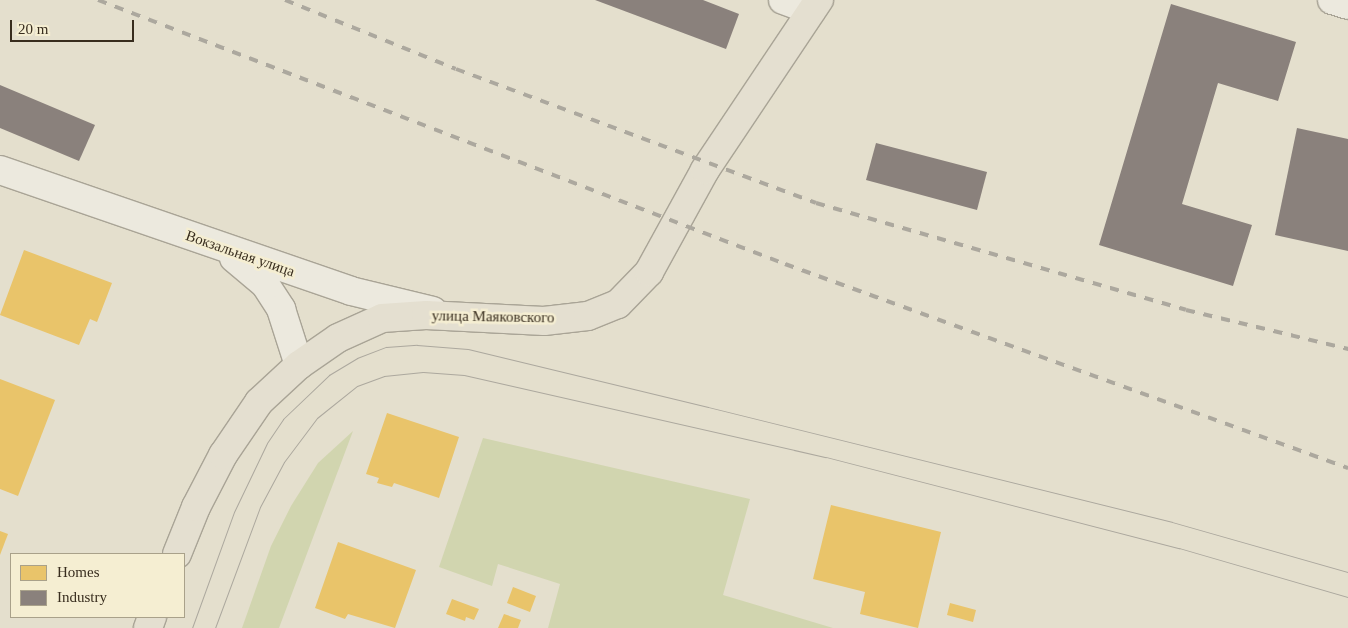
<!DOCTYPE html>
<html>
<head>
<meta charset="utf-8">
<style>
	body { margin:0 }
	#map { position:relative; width:1348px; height:628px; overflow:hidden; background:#e4dfcd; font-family:Georgia,serif }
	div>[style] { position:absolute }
	.green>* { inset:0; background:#d1d5af }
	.homes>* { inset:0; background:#e9c46a }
	.industry>* { inset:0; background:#8a817c }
	.roads { filter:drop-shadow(1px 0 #a9a496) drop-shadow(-1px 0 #a9a496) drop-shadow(0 1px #a9a496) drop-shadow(0 -1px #a9a496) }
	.minor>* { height:28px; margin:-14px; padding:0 14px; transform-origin:14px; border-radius:14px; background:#ece9de }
	.major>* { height:28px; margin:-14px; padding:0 14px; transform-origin:14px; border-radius:14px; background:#e4dfd0 }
	.tram>* { height:1px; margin:-0.5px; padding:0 0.5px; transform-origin:0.5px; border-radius:0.5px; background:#aca89e }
	.rail>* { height:4px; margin-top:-2px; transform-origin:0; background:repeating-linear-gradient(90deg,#aca89e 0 9px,transparent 0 18px) }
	span { translate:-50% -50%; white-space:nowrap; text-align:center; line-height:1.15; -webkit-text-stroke:5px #f5eed2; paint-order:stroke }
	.street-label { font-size:15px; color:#382d1e }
	.legend { position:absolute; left:10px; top:553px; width:175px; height:65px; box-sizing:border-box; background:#f5eed2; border:1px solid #a9a18a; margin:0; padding:6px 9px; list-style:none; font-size:15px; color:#382d1e }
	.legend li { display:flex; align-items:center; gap:10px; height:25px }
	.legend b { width:25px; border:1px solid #a9a18a }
	.scale { position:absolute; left:10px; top:20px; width:124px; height:22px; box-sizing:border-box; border:2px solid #382d1e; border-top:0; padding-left:6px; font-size:15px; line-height:18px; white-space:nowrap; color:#382d1e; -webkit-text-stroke:4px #f5eed2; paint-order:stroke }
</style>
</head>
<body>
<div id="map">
	<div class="green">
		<i style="clip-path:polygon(353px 431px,279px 628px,242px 628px,271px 546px,291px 506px,318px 463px)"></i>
		<i style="clip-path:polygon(483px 438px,750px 499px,723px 595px,833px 628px,548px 628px,560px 584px,498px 564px,492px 586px,439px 567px)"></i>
	</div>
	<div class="homes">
		<i style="clip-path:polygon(24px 250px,112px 283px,97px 322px,90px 319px,79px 345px,0 315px)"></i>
		<i style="clip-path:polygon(0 379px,55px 400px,18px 496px,0 489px)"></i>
		<i style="clip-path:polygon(387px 413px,459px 437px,439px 498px,394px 483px,392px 487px,377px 483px,379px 478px,366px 474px)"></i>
		<i style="clip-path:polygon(831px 505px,941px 532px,918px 628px,860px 614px,865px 592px,813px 579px)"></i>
		<i style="clip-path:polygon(0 531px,8px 534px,0 555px)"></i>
		<i style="clip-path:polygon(338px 542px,416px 570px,395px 628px,348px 614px,345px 619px,315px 608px)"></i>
		<i style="clip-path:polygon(513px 587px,536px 596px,530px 612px,507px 603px)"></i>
		<i style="clip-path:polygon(452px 599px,479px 609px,474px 620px,466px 617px,465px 621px,446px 614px)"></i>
		<i style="clip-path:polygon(950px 603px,976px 610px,973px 622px,947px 615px)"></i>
		<i style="clip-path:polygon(504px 614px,521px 620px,518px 628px,498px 628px)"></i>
	</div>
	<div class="industry">
		<i style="clip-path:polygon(595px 0,703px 0,739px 14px,726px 49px)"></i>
		<i style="clip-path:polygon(1171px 4px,1296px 42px,1278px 101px,1218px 83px,1182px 204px,1252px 225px,1233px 286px,1099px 245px)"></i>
		<i style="clip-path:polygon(0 85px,95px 125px,79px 161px,0 128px)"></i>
		<i style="clip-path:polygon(1297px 128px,1348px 139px,1348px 251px,1275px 235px)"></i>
		<i style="clip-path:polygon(876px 143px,987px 172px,977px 210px,866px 180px)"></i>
	</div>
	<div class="roads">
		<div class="minor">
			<i style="left:783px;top:0;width:30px;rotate:20deg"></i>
			<i style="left:1332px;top:0;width:17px;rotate:17deg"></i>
			<i style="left:0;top:170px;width:371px;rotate:19deg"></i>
			<i style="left:351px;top:291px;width:84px;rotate:13.7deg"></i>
			<i style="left:234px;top:258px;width:40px;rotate:40deg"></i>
			<i style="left:265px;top:284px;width:30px;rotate:57deg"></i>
			<i style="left:281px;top:309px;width:59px;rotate:72.2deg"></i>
		</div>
		<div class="major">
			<i style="left:177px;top:554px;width:51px;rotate:-68deg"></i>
			<i style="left:196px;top:507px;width:59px;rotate:-62.6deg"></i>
			<i style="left:223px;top:455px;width:64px;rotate:-55.8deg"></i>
			<i style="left:259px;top:402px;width:54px;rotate:-42.8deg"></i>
			<i style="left:299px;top:365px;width:47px;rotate:-34.7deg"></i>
			<i style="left:338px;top:338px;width:48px;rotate:-24.4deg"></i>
			<i style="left:382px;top:318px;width:44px;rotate:-3.9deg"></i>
			<i style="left:426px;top:315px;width:118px;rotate:2.9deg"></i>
			<i style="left:544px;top:321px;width:44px;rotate:-6.5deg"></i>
			<i style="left:588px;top:316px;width:32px;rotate:-22deg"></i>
			<i style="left:618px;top:304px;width:45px;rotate:-45.9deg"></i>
			<i style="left:649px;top:272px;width:116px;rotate:-61.2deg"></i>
			<i style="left:705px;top:170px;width:205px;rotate:-56.2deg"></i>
			<i style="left:148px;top:628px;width:12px;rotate:-70deg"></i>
		</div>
	</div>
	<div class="tram">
		<i style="left:192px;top:628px;width:123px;rotate:-70.1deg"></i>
		<i style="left:234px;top:512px;width:76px;rotate:-64.4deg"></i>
		<i style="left:267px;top:443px;width:29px;rotate:-56deg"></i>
		<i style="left:283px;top:419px;width:64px;rotate:-43.7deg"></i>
		<i style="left:329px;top:375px;width:33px;rotate:-31deg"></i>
		<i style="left:357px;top:358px;width:31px;rotate:-21deg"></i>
		<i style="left:386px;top:347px;width:31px;rotate:-4deg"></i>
		<i style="left:417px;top:345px;width:51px;rotate:4.5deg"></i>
		<i style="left:468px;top:349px;width:247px;rotate:13.6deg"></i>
		<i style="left:708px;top:407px;width:478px;rotate:13.9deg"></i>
		<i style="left:1172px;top:522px;width:183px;rotate:15.9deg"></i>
		<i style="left:215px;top:628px;width:129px;rotate:-69.6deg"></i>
		<i style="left:260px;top:507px;width:51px;rotate:-61.9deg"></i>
		<i style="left:284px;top:462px;width:55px;rotate:-53.1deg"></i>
		<i style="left:317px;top:418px;width:51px;rotate:-38.7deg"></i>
		<i style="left:357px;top:386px;width:29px;rotate:-20deg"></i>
		<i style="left:384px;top:376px;width:39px;rotate:-6deg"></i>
		<i style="left:423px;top:372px;width:41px;rotate:4.2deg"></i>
		<i style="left:464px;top:375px;width:371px;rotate:12.8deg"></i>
		<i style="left:826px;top:457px;width:365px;rotate:14.5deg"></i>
		<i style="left:1179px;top:548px;width:176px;rotate:16.2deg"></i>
	</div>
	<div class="rail">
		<i style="left:98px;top:0;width:736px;rotate:21.02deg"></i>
		<i style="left:785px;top:264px;width:599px;rotate:19.92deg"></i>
		<i style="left:285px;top:0;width:184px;rotate:22deg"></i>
		<i style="left:456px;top:69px;width:384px;rotate:20.4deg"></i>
		<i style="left:816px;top:203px;width:385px;rotate:16.1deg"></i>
		<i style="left:1186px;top:310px;width:167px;rotate:13.5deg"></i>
	</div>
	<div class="street-label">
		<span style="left:240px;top:254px;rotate:19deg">Вокзальная улица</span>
		<span style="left:493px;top:317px;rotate:1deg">улица Маяковского</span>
	</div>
	<ul class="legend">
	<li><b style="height:14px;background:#e9c46a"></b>Homes</li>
	<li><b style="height:14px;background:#8a817c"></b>Industry</li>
	</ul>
	<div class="scale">20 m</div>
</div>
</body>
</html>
